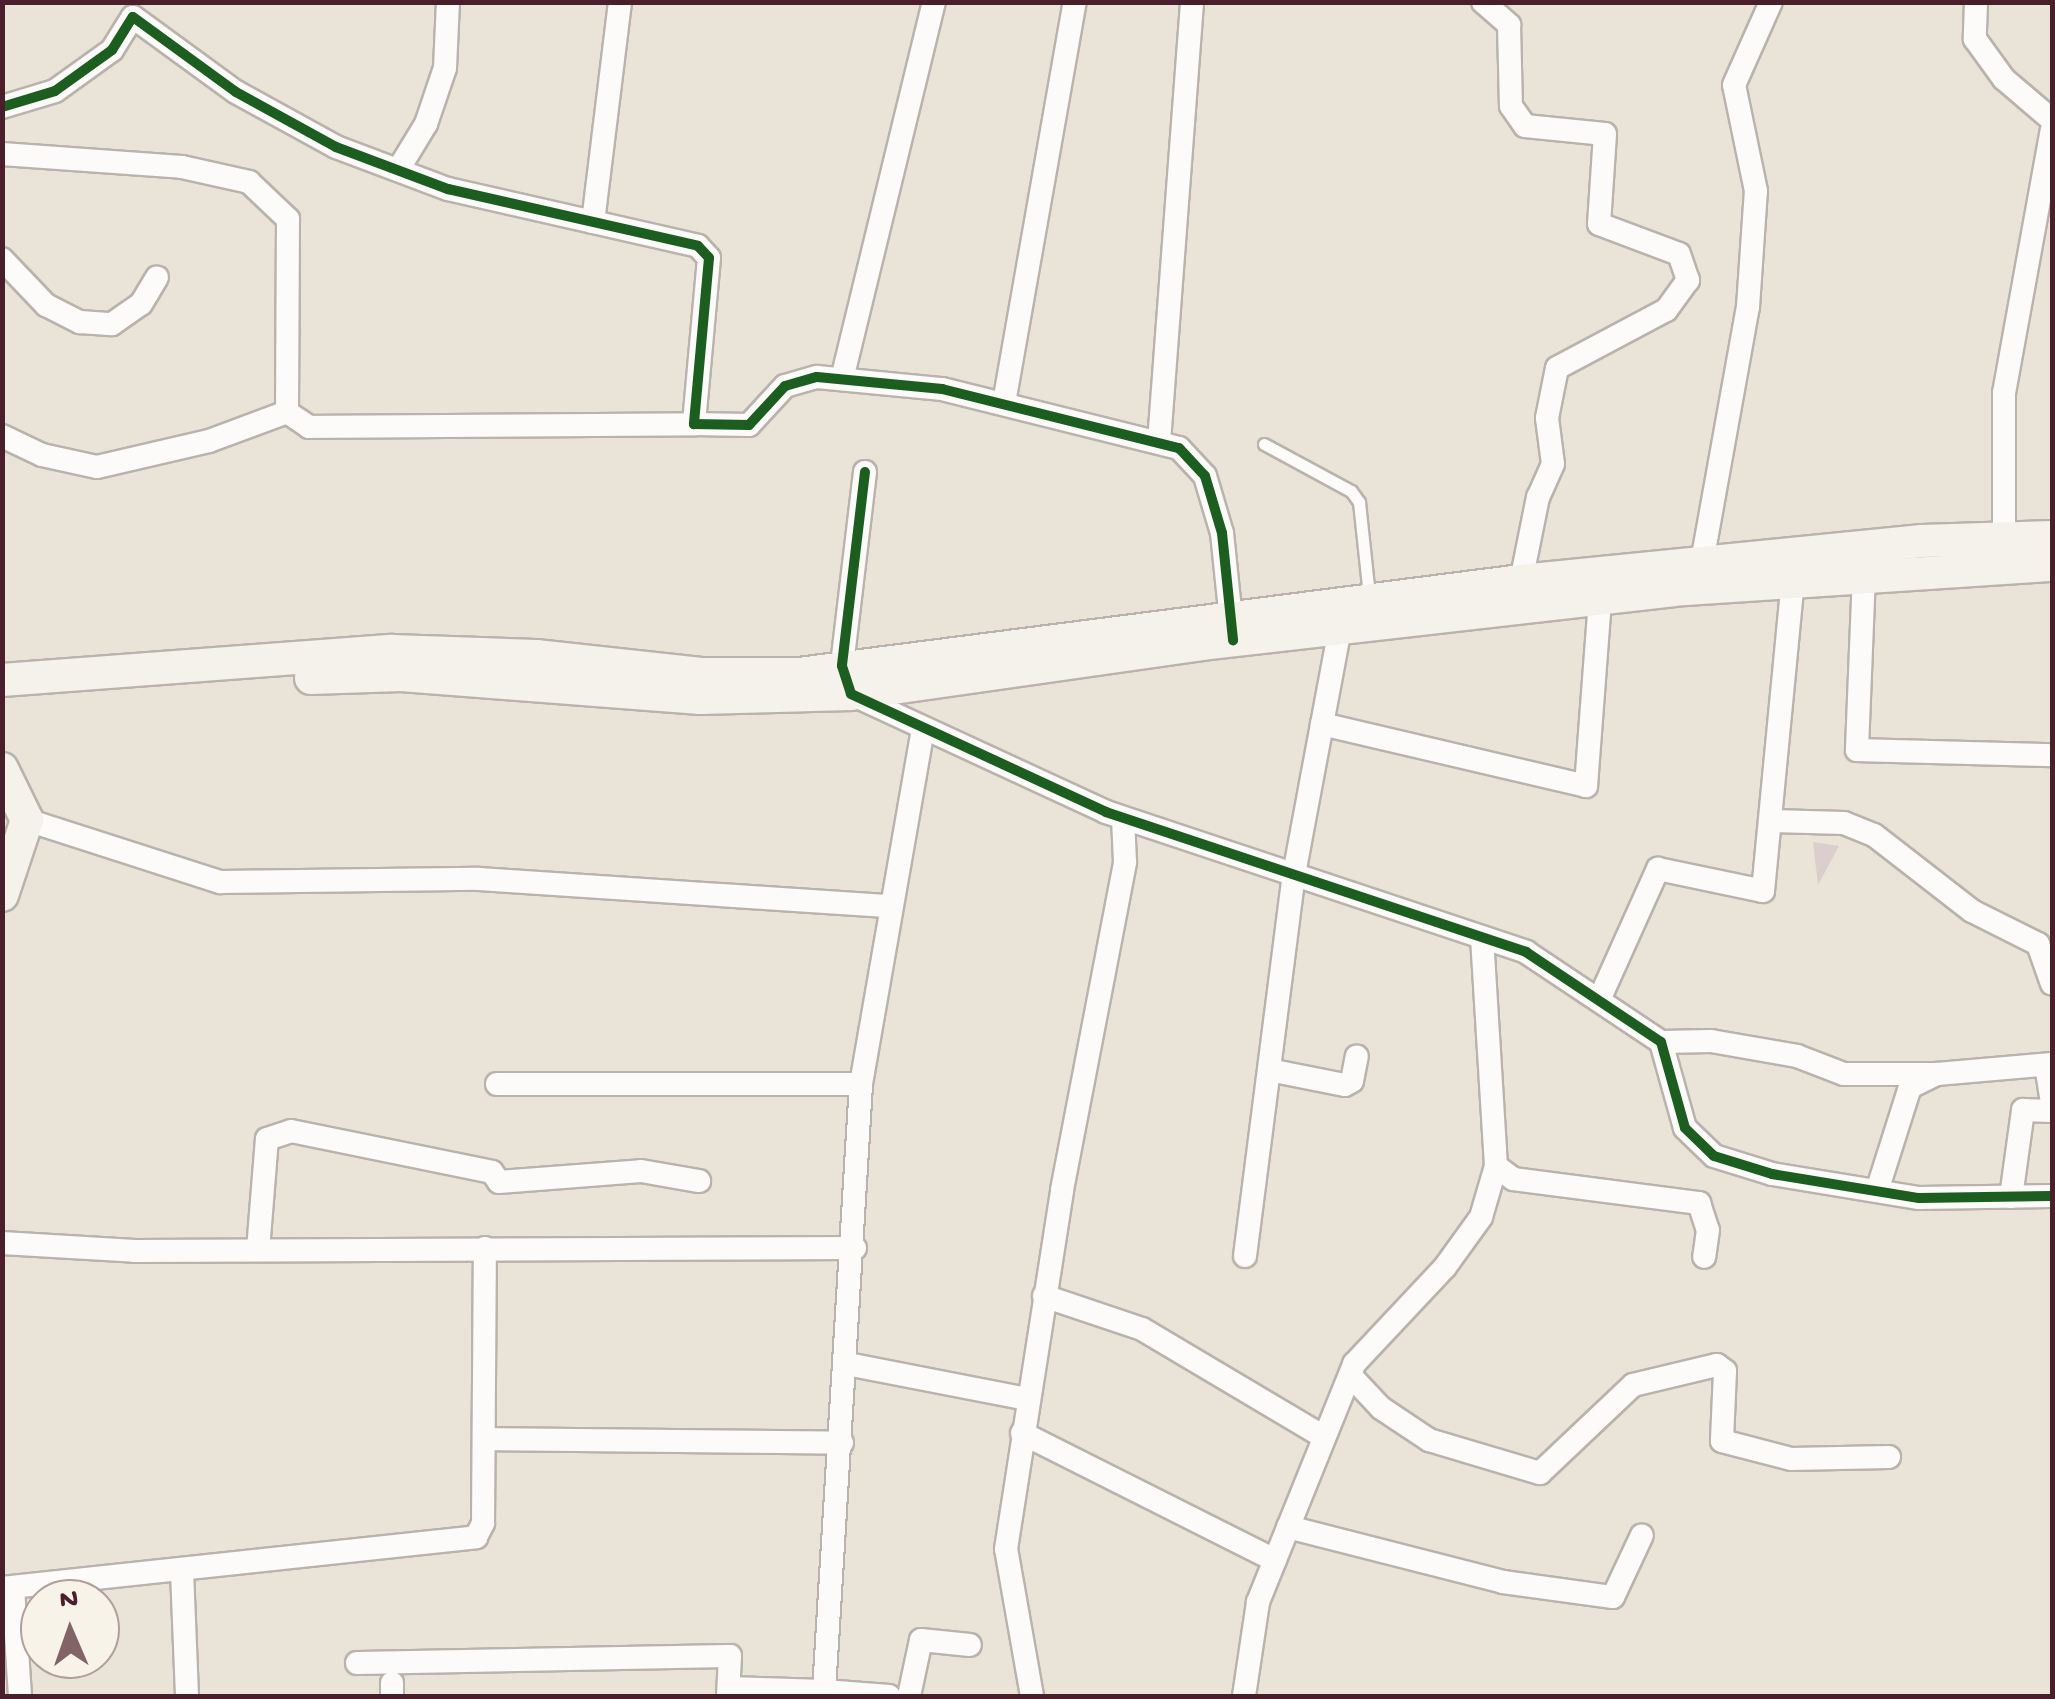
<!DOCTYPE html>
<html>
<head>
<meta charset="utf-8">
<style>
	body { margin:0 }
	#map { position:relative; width:2055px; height:1699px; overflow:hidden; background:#e9e4d7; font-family:"Gochi Hand",sans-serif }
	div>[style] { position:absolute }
	.building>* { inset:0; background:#dccdce }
	.roads { filter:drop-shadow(2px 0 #bab2ac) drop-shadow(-2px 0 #bab2ac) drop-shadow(0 2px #bab2ac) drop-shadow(0 -2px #bab2ac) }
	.lane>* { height:11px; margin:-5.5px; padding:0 5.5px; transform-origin:5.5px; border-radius:5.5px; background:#fcfbf9 }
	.street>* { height:22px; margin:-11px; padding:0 11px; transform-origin:11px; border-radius:11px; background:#fcfbf9 }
	.secondary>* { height:32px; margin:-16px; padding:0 16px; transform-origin:16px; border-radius:16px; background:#f5f1eb }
	.cycleway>* { height:10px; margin:-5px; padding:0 5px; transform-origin:5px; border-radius:5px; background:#1b5e20 }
	span { translate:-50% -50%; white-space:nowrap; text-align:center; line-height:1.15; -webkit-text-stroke:9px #f7f3e8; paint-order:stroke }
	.frame { position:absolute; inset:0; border:5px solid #4a1f2b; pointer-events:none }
	.north { position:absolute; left:20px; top:1579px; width:100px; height:100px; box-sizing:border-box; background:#f7f3e8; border:2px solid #b29e9c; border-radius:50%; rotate:358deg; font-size:28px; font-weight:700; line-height:40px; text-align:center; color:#4a1f2b }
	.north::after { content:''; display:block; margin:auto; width:35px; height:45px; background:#826467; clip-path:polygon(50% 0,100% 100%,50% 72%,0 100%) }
</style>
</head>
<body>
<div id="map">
	<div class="building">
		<i style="clip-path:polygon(1813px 842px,1839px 846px,1818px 885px)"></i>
	</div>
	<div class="roads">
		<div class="lane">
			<i style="left:1264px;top:444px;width:99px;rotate:28.4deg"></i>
			<i style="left:1351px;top:491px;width:14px;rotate:54deg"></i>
			<i style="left:1359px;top:502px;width:94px;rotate:83.9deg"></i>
		</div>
		<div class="street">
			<i style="left:1483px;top:2px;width:35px;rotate:41deg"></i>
			<i style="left:1509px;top:25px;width:81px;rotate:88.6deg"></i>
			<i style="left:1511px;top:106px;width:24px;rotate:55deg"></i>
			<i style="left:1525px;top:126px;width:80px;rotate:5.7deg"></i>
			<i style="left:1605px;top:134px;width:90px;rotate:93.8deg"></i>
			<i style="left:1599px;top:224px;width:85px;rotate:20.6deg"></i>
			<i style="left:1679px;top:254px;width:28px;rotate:71deg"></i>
			<i style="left:1688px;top:280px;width:37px;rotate:126deg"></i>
			<i style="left:1666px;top:310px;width:123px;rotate:152deg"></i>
			<i style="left:1557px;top:368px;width:51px;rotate:101.3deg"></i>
			<i style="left:1547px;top:418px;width:46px;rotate:82.6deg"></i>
			<i style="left:1553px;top:464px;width:36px;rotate:114deg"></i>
			<i style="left:1538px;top:497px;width:86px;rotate:101.4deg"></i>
			<i style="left:1976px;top:2px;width:37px;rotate:92deg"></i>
			<i style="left:1975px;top:39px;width:49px;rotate:54.1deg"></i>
			<i style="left:2004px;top:79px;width:63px;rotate:40.5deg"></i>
			<i style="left:2px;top:107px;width:55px;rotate:-16.8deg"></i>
			<i style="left:55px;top:91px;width:70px;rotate:-35.7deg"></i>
			<i style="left:112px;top:50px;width:39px;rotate:-58deg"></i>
			<i style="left:133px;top:17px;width:127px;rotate:36.1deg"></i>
			<i style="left:236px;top:92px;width:114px;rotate:28.8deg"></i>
			<i style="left:336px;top:147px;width:120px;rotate:20.6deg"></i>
			<i style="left:448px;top:189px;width:256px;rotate:12.8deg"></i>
			<i style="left:698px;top:246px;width:16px;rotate:47deg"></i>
			<i style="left:709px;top:258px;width:167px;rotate:95.2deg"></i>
			<i style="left:694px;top:424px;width:55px;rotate:1deg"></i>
			<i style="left:749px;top:425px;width:53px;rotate:-47.3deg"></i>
			<i style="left:785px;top:386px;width:33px;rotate:-16deg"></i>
			<i style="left:817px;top:377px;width:126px;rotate:5.5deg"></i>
			<i style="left:942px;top:389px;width:244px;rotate:14deg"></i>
			<i style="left:1179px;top:448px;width:38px;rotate:47deg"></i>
			<i style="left:1205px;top:476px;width:59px;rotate:73.4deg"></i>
			<i style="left:1222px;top:533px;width:98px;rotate:84.1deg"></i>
			<i style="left:2px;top:154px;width:180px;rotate:4.1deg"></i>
			<i style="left:182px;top:167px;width:69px;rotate:12.6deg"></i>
			<i style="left:249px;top:182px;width:54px;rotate:43.5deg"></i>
			<i style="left:288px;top:219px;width:193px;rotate:90.3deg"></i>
			<i style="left:398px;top:170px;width:54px;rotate:-58.7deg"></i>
			<i style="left:426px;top:124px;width:59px;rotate:-71.3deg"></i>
			<i style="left:445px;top:68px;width:66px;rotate:-87.4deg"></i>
			<i style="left:593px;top:222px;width:222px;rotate:-83deg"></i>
			<i style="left:2px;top:259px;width:64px;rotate:46.3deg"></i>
			<i style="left:46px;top:305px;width:38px;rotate:27deg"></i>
			<i style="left:80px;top:322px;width:32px;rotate:4deg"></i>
			<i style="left:112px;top:324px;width:35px;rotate:-35deg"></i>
			<i style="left:141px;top:304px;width:31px;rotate:-59deg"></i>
			<i style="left:842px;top:379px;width:388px;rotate:-76.3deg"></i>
			<i style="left:1004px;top:403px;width:407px;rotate:-80deg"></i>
			<i style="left:2px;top:436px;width:44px;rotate:25.4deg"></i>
			<i style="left:42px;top:455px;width:56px;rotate:12.3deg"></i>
			<i style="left:97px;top:467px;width:115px;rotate:-13.1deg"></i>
			<i style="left:209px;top:441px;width:83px;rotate:-20.4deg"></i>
			<i style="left:287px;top:412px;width:27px;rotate:34deg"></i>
			<i style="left:309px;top:427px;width:385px;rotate:-0.4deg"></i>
			<i style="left:1159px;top:442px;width:441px;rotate:-85.7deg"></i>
			<i style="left:865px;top:472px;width:195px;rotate:96.8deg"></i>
			<i style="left:842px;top:666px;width:29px;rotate:72deg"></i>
			<i style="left:851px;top:694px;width:281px;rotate:24.8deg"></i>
			<i style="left:1106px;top:812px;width:443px;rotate:18.4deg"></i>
			<i style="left:1526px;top:952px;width:162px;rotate:33.7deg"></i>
			<i style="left:1661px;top:1042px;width:89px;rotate:74.4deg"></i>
			<i style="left:1685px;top:1128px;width:40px;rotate:44deg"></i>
			<i style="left:1714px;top:1156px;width:61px;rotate:17.2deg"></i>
			<i style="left:1772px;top:1174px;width:149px;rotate:9.3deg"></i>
			<i style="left:1919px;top:1198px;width:133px;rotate:-0.9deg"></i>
			<i style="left:2004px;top:552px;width:159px;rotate:-90deg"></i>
			<i style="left:2004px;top:393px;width:267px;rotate:-79.7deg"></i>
			<i style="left:1702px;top:562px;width:259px;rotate:-79.8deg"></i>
			<i style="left:1748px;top:307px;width:116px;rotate:-86.1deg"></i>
			<i style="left:1756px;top:191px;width:108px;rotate:-101.7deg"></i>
			<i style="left:1734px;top:85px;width:91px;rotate:-66deg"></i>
			<i style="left:1864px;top:574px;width:176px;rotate:92.3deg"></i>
			<i style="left:1857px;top:750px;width:195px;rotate:1.5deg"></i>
			<i style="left:1322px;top:724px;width:271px;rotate:13.2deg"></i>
			<i style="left:1586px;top:786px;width:189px;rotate:-85.7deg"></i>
			<i style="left:27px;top:820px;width:203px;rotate:17.8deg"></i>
			<i style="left:220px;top:882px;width:259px;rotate:-0.7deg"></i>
			<i style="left:479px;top:879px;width:412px;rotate:3.8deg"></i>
			<i style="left:1772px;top:821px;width:72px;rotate:1.6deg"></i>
			<i style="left:1844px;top:823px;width:32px;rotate:22deg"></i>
			<i style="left:1874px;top:835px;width:124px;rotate:37.8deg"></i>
			<i style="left:1972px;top:911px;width:74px;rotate:26.6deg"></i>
			<i style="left:2038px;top:944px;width:42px;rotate:70.7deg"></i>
			<i style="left:1599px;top:1000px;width:144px;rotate:-65.8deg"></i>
			<i style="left:1658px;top:869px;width:107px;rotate:11.8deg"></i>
			<i style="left:1763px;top:891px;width:312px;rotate:-84.5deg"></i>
			<i style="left:1661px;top:1042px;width:50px;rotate:-1.1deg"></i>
			<i style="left:1711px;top:1041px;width:87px;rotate:9.9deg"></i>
			<i style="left:1797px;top:1056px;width:50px;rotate:21deg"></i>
			<i style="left:1844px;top:1074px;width:93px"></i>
			<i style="left:2046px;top:1065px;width:39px;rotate:81deg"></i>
			<i style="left:1269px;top:1070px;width:77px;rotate:11.2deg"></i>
			<i style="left:1345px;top:1085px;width:8px;rotate:-30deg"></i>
			<i style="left:1352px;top:1081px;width:25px;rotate:-79deg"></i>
			<i style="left:497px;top:1084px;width:364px"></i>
			<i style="left:1496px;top:1166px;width:21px;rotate:37deg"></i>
			<i style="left:1513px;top:1179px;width:188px;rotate:7.4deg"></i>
			<i style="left:1699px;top:1203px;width:28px;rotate:72deg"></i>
			<i style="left:1708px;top:1230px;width:27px;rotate:98deg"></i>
			<i style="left:1877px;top:1191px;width:109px;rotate:-72.4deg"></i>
			<i style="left:1910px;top:1087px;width:30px;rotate:-26deg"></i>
			<i style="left:1937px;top:1074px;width:115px;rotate:-5deg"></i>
			<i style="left:2011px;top:1197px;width:88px;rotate:-82.1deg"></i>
			<i style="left:2023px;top:1110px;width:29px;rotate:2deg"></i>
			<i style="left:2px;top:1243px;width:133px;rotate:3.4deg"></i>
			<i style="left:135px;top:1251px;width:720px;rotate:-0.24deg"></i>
			<i style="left:258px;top:1250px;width:111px;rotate:-85.4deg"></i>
			<i style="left:267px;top:1139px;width:25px;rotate:-18deg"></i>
			<i style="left:291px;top:1131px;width:205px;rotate:11.5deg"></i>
			<i style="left:492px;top:1172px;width:12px;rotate:55deg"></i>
			<i style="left:499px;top:1182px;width:142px;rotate:-4.4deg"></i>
			<i style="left:641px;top:1171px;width:59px;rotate:9.8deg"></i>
			<i style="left:1245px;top:1256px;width:385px;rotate:-82.7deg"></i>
			<i style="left:1294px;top:874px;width:250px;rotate:-79.4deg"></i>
			<i style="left:1044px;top:1296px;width:103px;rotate:18.6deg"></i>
			<i style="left:1142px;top:1329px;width:212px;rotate:30.7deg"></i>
			<i style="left:847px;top:1364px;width:183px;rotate:11deg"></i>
			<i style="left:1350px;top:1375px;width:45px;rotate:46.8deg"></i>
			<i style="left:1381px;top:1408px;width:58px;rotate:33.7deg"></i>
			<i style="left:1429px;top:1440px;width:116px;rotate:16.6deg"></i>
			<i style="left:1540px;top:1473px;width:128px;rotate:-43.4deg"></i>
			<i style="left:1633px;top:1385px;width:86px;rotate:-13.4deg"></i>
			<i style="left:1717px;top:1365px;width:10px;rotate:37deg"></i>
			<i style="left:1725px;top:1371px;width:70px;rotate:92.5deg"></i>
			<i style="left:1722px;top:1441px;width:71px;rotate:14.6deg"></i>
			<i style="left:1791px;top:1459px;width:98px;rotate:-1.2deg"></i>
			<i style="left:1022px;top:1433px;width:283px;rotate:26.7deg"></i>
			<i style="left:486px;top:1439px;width:356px;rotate:0.6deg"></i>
			<i style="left:1288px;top:1527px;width:222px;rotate:14.3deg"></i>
			<i style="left:1503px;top:1582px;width:111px;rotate:7.8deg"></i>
			<i style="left:1613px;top:1597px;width:68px;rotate:-64.9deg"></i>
			<i style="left:182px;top:1571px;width:125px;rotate:87.7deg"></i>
			<i style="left:2px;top:1588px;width:477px;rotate:-6.1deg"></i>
			<i style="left:476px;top:1537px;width:16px;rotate:-63deg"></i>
			<i style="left:483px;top:1523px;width:275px;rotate:-89.6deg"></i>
			<i style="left:13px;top:1588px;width:108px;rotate:86.3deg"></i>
			<i style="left:357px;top:1663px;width:373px;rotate:-1.1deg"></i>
			<i style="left:730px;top:1656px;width:40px;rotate:92.9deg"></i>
			<i style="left:729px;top:1688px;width:95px;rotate:1.8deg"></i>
			<i style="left:392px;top:1696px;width:13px;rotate:-90deg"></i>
			<i style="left:889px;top:1696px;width:65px;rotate:-175.6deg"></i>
			<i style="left:824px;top:1691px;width:608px;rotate:-86.51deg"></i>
			<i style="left:861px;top:1084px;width:360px;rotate:-80.1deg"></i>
			<i style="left:909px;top:1696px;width:57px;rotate:-77.9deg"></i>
			<i style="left:921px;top:1640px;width:49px;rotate:5.8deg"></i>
			<i style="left:1032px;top:1696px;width:149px;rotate:-100deg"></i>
			<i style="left:1006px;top:1549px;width:363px;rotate:-81.1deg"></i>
			<i style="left:1062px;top:1190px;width:334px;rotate:-79.1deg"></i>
			<i style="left:1125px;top:862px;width:44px;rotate:-92.6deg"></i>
			<i style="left:1244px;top:1696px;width:95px;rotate:-81.5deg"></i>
			<i style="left:1258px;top:1602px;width:257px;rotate:-68deg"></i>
			<i style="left:1354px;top:1364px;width:133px;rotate:-46.8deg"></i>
			<i style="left:1445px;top:1267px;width:62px;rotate:-54.2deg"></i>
			<i style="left:1481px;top:1217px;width:53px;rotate:-73.6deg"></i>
			<i style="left:1496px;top:1166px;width:229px;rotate:-93.5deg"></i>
		</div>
		<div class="secondary">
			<i style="left:311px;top:678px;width:90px;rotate:-1.9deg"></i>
			<i style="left:401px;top:675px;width:300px;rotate:4.4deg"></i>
			<i style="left:700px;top:698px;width:151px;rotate:-1.5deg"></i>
			<i style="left:851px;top:694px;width:354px;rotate:-8.1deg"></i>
			<i style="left:1201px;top:644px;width:474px;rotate:-6.5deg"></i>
			<i style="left:1672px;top:590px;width:381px;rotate:-3.8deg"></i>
			<i style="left:2px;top:680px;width:391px;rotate:-4.3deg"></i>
			<i style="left:392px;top:651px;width:144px;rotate:2deg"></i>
			<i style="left:536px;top:656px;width:166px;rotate:6.2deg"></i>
			<i style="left:701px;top:674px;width:98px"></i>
			<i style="left:799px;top:674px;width:728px;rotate:-7.34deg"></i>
			<i style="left:1521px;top:581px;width:403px;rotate:-5.7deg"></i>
			<i style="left:1922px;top:541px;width:130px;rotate:-1.8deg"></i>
			<i style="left:2px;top:769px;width:57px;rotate:63.9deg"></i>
			<i style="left:27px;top:820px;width:79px;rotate:108.4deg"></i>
		</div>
	</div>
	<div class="cycleway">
		<i style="left:2px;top:107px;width:55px;rotate:-16.8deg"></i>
		<i style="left:55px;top:91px;width:70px;rotate:-35.7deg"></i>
		<i style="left:112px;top:50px;width:39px;rotate:-58deg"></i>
		<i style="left:133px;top:17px;width:127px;rotate:36.1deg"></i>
		<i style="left:236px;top:92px;width:114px;rotate:28.8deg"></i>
		<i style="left:336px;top:147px;width:120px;rotate:20.6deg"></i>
		<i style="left:448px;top:189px;width:256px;rotate:12.8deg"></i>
		<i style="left:698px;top:246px;width:16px;rotate:47deg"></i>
		<i style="left:709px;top:258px;width:167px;rotate:95.2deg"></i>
		<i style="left:694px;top:424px;width:55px;rotate:1deg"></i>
		<i style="left:749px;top:425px;width:53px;rotate:-47.3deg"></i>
		<i style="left:785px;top:386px;width:33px;rotate:-16deg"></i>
		<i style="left:817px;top:377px;width:126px;rotate:5.5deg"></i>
		<i style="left:942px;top:389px;width:244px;rotate:14deg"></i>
		<i style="left:1179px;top:448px;width:38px;rotate:47deg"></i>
		<i style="left:1205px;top:476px;width:59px;rotate:73.4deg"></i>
		<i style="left:1222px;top:533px;width:108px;rotate:84.1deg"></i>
		<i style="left:865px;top:472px;width:195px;rotate:96.8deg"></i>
		<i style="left:842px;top:666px;width:29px;rotate:72deg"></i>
		<i style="left:851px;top:694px;width:281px;rotate:24.8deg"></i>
		<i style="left:1106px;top:812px;width:443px;rotate:18.4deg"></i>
		<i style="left:1526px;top:952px;width:162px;rotate:33.7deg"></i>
		<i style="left:1661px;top:1042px;width:89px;rotate:74.4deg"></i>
		<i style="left:1685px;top:1128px;width:40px;rotate:44deg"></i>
		<i style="left:1714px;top:1156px;width:61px;rotate:17.2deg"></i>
		<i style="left:1772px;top:1174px;width:149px;rotate:9.3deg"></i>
		<i style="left:1919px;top:1198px;width:133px;rotate:-0.9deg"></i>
	</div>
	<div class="frame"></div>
	<div class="north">N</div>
</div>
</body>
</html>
